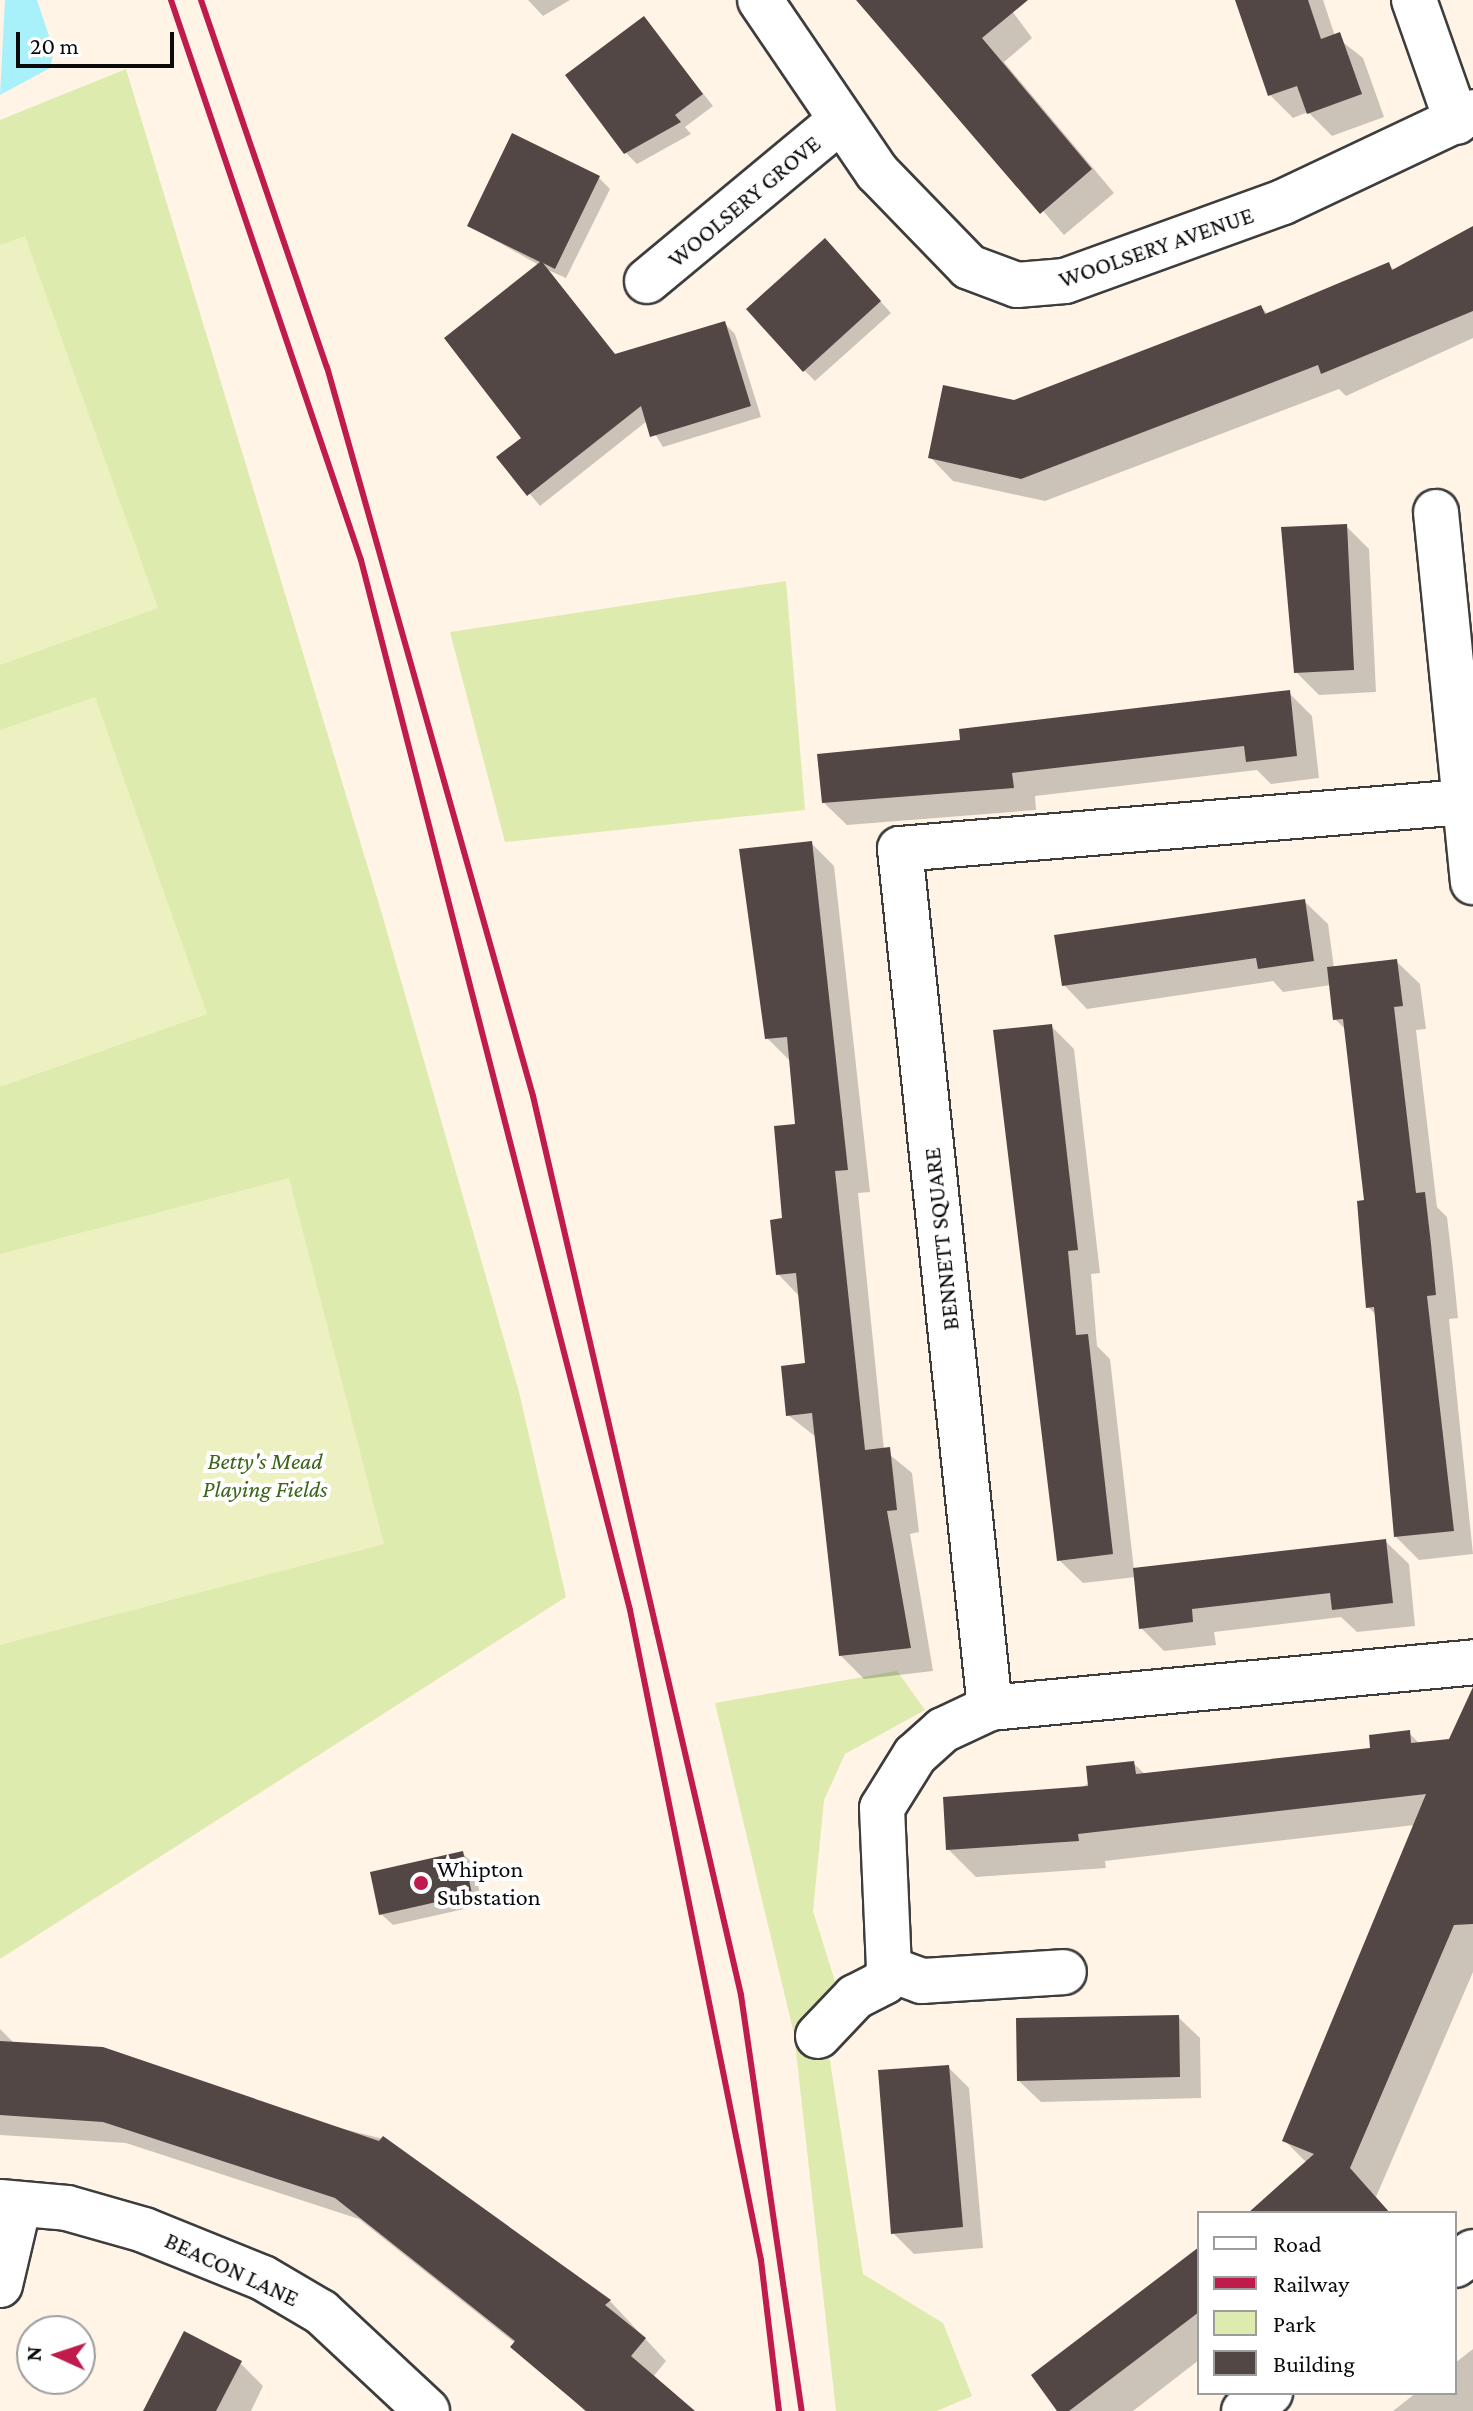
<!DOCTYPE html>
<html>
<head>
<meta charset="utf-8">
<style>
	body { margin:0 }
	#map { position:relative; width:1473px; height:2411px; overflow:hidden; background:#fff4e6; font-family:"Crimson Pro",serif }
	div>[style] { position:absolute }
	.green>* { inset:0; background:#ddebaf }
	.pitch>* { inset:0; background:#edf1c1 }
	.water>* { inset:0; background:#a8f0fa }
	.shadow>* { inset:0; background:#0003 }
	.building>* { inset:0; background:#534746 }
	.roads { filter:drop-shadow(2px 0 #3d3d3d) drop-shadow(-2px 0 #3d3d3d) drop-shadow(0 2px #3d3d3d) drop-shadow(0 -2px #3d3d3d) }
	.minor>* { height:44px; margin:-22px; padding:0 22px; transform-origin:22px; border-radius:22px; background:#fff }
	.rail>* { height:6px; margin:-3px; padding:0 3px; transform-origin:3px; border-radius:3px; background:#c01b4d }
	.dots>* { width:22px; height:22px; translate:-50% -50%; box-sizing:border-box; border:4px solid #fff; border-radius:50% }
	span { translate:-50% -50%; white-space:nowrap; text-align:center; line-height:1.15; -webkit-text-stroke:8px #fff; paint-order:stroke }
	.street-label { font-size:24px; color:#0a0a0a }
	.park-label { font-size:24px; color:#3b6418; font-style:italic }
	.poi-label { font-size:24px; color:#0a0a0a }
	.left { translate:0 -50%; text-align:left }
	.legend { position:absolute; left:1197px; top:2211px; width:260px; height:184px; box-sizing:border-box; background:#fff; border:2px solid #9d9d9d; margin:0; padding:10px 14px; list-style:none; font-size:24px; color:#0a0a0a }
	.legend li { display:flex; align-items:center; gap:16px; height:40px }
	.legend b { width:40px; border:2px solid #9d9d9d }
	.north { position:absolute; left:16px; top:2315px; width:80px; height:80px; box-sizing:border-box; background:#fff; border:2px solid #9d9d9d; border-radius:50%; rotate:273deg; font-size:22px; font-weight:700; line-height:32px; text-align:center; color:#0a0a0a }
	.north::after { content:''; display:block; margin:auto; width:28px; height:36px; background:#c01b4d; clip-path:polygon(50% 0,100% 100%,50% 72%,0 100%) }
	.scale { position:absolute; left:16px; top:32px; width:158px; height:36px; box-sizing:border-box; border:4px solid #0a0a0a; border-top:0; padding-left:10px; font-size:24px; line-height:28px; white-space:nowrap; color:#0a0a0a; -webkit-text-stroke:6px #fff; paint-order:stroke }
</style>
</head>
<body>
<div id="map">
	<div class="green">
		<i style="clip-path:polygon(126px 69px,379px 904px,519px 1392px,566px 1597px,0 1959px,0 120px)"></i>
		<i style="clip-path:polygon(786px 581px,805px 810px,505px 842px,450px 632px)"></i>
		<i style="clip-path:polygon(897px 1671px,925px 1710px,845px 1754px,824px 1800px,813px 1911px,838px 1991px,812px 2018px,830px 2061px,863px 2274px,943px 2323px,972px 2396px,937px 2411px,836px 2411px,794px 2034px,715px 1703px)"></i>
	</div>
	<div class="pitch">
		<i style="clip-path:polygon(25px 236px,158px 608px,0 665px,0 245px)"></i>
		<i style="clip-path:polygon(95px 697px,207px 1014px,0 1087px,0 730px)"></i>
		<i style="clip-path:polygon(289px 1178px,384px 1544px,0 1645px,0 1254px)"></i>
	</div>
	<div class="water">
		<i style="clip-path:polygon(5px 0,37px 0,54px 51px,50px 68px,0 95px)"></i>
	</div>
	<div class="shadow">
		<i style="clip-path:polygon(528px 0,570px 0,543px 16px)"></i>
		<i style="clip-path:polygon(859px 0,1004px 0,1032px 38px,1004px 62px,1114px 193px,1064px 235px)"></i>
		<i style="clip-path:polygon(1237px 0,1323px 0,1335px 36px,1363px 58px,1384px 117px,1332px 136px,1308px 112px,1293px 118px,1270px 95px)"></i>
		<i style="clip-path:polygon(644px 19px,713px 106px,685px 127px,691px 134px,637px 164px,626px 153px)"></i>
		<i style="clip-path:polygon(599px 178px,610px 189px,566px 278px,548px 270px,616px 356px,724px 323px,735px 334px,761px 417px,663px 447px,647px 421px,540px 506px,499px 457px,523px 438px,539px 265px,469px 226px)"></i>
		<i style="clip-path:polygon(1473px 228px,1473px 338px,1346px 396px,1339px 389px,1045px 501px,953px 481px,930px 457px,1014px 402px,1261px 307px,1269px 315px,1388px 264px,1395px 271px)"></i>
		<i style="clip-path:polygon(836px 252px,891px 313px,815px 381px,804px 370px)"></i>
		<i style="clip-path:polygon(1346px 526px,1369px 549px,1376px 692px,1319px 695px,1296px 672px)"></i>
		<i style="clip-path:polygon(1289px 693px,1312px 716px,1319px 778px,1271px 784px,1257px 770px,1035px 796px,1036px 810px,847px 825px,823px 802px,963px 741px)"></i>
		<i style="clip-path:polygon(811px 843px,834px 866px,870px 1192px,858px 1193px,884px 1450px,912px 1473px,919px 1532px,910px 1534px,933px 1671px,864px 1679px,841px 1656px,816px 1437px,788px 1415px,808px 1365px,801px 1298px,778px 1274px,797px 1126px,790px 1061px,767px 1038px)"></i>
		<i style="clip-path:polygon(1304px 901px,1328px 924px,1334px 968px,1396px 961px,1420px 984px,1426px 1029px,1416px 1030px,1437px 1207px,1447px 1217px,1453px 1268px,1458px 1318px,1449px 1319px,1473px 1554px,1419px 1560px,1396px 1537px,1377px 1316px,1368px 1307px,1366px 1202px,1346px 1030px,1335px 1019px,1331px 985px,1283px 992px,1273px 981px,1087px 1009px,1064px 985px)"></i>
		<i style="clip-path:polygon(1051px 1026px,1074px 1049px,1100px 1273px,1091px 1274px,1097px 1346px,1110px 1359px,1134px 1570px,1385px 1541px,1409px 1564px,1415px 1626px,1357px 1632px,1341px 1617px,1214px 1632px,1216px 1645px,1164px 1651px,1141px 1628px,1136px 1577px,1083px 1583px,1059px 1560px)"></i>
		<i style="clip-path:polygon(1409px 1733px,1420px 1744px,1473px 1738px,1473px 1972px,1376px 2197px,1390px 2213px,1251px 2213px,1307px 2163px,1285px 2141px,1415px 1825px,1105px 1861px,1106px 1868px,976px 1877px,948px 1849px,1133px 1763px,1146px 1775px,1372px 1750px)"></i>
		<i style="clip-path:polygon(462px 1853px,474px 1864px,482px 1905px,393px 1925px,381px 1914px)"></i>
		<i style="clip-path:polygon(1178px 2017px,1200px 2038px,1201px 2098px,1041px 2102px,1019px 2081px)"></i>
		<i style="clip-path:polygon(0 2029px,15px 2044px,383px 2139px,610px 2301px,666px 2361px,653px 2377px,691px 2411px,585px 2411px,515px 2343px,359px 2219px,126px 2143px,0 2135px)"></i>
		<i style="clip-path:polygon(948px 2067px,969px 2088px,983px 2248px,914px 2254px,893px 2233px)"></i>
		<i style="clip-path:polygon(1199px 2255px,1199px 2360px,1133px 2411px,1060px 2411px)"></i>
		<i style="clip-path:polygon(1473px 2349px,1473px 2411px,1393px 2411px,1416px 2393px,1455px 2393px,1455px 2363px)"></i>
		<i style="clip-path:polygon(240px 2363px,263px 2386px,251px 2411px,145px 2411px)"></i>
	</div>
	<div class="building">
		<i style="clip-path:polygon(856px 0,1028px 0,982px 38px,1092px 169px,1040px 214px)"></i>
		<i style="clip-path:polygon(1235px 0,1308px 0,1321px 39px,1340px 32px,1362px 94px,1307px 114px,1297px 86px,1268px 96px)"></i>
		<i style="clip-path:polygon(644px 16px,703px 94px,675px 115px,681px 122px,624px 154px,565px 75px)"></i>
		<i style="clip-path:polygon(512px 133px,600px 176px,555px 269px,543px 263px,615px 354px,725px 321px,751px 406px,650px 437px,641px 406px,527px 496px,496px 457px,521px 438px,444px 338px,540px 262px,467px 226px)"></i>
		<i style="clip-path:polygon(1473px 226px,1473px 311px,1321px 374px,1318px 365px,1021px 479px,928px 458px,943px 385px,1014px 400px,1261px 305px,1265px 314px,1389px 262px,1392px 270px)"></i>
		<i style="clip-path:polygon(825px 238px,881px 301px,803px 372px,746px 309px)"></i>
		<i style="clip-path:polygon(1347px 524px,1354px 670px,1294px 673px,1281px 527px)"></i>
		<i style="clip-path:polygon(1290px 690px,1297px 756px,1246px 762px,1244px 746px,1012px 773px,1014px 788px,822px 803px,817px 754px,960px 740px,959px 729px)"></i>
		<i style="clip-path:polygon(812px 841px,848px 1170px,835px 1171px,865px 1450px,890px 1447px,897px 1510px,887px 1511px,911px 1648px,839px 1656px,812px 1413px,786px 1416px,781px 1366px,805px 1363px,796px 1273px,776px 1275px,770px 1220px,782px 1218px,774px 1126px,795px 1124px,787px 1037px,765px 1039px,739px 849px)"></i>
		<i style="clip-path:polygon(1305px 899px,1314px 961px,1258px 969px,1256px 958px,1062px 986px,1054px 935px)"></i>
		<i style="clip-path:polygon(1397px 959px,1403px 1006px,1394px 1007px,1416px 1193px,1425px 1192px,1431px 1244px,1436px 1295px,1427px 1296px,1454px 1531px,1394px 1537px,1374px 1307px,1366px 1308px,1362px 1263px,1357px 1201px,1364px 1200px,1343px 1019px,1333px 1020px,1327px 967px)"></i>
		<i style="clip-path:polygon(1052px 1024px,1078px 1250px,1068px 1251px,1076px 1335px,1088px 1334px,1113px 1554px,1057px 1561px,993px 1030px)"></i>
		<i style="clip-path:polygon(1386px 1539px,1393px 1603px,1332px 1610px,1330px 1593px,1192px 1609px,1193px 1622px,1139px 1629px,1133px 1568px)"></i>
		<i style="clip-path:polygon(1473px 1687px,1473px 1924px,1454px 1925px,1350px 2168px,1390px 2213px,1248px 2213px,1314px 2154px,1282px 2141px,1426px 1794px,1078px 1834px,1079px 1841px,946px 1850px,943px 1797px,1088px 1786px,1086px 1766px,1134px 1761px,1136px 1774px,1370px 1748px,1369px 1735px,1410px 1730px,1411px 1743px,1449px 1739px)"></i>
		<i style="clip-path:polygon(463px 1851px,472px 1894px,379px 1915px,370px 1872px)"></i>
		<i style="clip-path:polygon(1179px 2015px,1180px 2077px,1017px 2081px,1016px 2018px)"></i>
		<i style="clip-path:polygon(0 2041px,103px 2047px,379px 2141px,383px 2136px,611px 2300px,605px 2305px,646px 2338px,631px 2356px,695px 2411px,586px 2411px,510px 2347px,515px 2341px,335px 2198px,103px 2122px,0 2115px)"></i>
		<i style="clip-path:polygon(949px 2065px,963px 2227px,891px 2234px,878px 2070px)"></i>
		<i style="clip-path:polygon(1199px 2247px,1199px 2312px,1069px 2411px,1057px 2411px,1031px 2375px)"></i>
		<i style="clip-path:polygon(184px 2331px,242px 2361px,216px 2411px,143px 2411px)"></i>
	</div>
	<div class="roads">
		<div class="minor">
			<i style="left:760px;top:0;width:208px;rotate:55.8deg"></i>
			<i style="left:877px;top:172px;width:132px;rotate:45.9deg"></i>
			<i style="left:969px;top:267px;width:51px;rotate:20.6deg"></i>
			<i style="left:1017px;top:285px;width:48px;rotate:-4.8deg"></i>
			<i style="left:1065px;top:281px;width:232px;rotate:-19.9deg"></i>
			<i style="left:1283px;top:202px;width:210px;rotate:-25.3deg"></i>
			<i style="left:1414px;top:0;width:129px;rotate:70.6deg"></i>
			<i style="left:647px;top:281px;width:252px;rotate:-39.7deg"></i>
			<i style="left:1436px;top:512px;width:372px;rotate:84.3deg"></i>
			<i style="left:1463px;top:802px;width:565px;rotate:175.23deg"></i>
			<i style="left:900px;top:849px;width:864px;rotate:84.02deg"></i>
			<i style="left:990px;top:1708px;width:485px;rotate:-5.4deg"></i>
			<i style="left:990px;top:1708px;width:52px;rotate:154.9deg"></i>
			<i style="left:943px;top:1730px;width:38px;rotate:138deg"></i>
			<i style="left:915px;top:1755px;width:62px;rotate:121.9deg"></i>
			<i style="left:882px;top:1808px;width:161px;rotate:87.5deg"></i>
			<i style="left:889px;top:1969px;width:35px;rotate:20deg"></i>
			<i style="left:922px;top:1981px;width:142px;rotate:-3.6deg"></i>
			<i style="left:818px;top:2036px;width:54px;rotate:-46.5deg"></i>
			<i style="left:855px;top:1997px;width:33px;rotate:-27deg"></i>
			<i style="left:884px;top:1982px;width:14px;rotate:-69deg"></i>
			<i style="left:0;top:2202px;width:67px;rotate:5.1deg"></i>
			<i style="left:67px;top:2208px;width:80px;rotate:15.9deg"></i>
			<i style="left:144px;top:2230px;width:128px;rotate:22deg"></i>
			<i style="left:263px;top:2278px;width:67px;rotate:30.4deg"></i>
			<i style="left:321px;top:2312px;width:145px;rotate:43deg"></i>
			<i style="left:1455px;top:2265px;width:22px;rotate:-36deg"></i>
			<i style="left:0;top:2285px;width:83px;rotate:-76.8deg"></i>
			<i style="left:1244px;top:2411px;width:32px;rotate:-35deg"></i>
		</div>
	</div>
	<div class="rail">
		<i style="left:171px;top:0;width:591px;rotate:71.26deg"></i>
		<i style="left:361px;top:560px;width:1084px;rotate:75.63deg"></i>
		<i style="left:630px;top:1610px;width:663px;rotate:78.61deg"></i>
		<i style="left:761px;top:2260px;width:152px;rotate:83.2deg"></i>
		<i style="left:201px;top:0;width:388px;rotate:71.1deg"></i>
		<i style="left:327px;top:367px;width:758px;rotate:74.22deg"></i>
		<i style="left:533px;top:1096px;width:923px;rotate:76.97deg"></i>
		<i style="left:741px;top:1995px;width:420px;rotate:81.7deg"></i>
	</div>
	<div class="dots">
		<i style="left:421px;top:1883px;background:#c01b4d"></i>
	</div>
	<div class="street-label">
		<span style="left:744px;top:201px;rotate:-40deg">WOOLSERY GROVE</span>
		<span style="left:1156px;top:247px;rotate:-19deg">WOOLSERY AVENUE</span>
		<span style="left:941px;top:1239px;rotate:-96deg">BENNETT SQUARE</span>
		<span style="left:232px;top:2269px;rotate:25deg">BEACON LANE</span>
	</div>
	<div class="park-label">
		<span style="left:265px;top:1475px">Betty's Mead<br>Playing Fields</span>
	</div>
	<div class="poi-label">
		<span class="left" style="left:437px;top:1883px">Whipton<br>Substation</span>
	</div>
	<ul class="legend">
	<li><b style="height:10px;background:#fff"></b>Road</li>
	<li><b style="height:10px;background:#c01b4d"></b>Railway</li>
	<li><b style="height:22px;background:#ddebaf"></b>Park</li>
	<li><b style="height:22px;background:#534746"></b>Building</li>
	</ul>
	<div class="north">N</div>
	<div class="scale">20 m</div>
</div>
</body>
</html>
